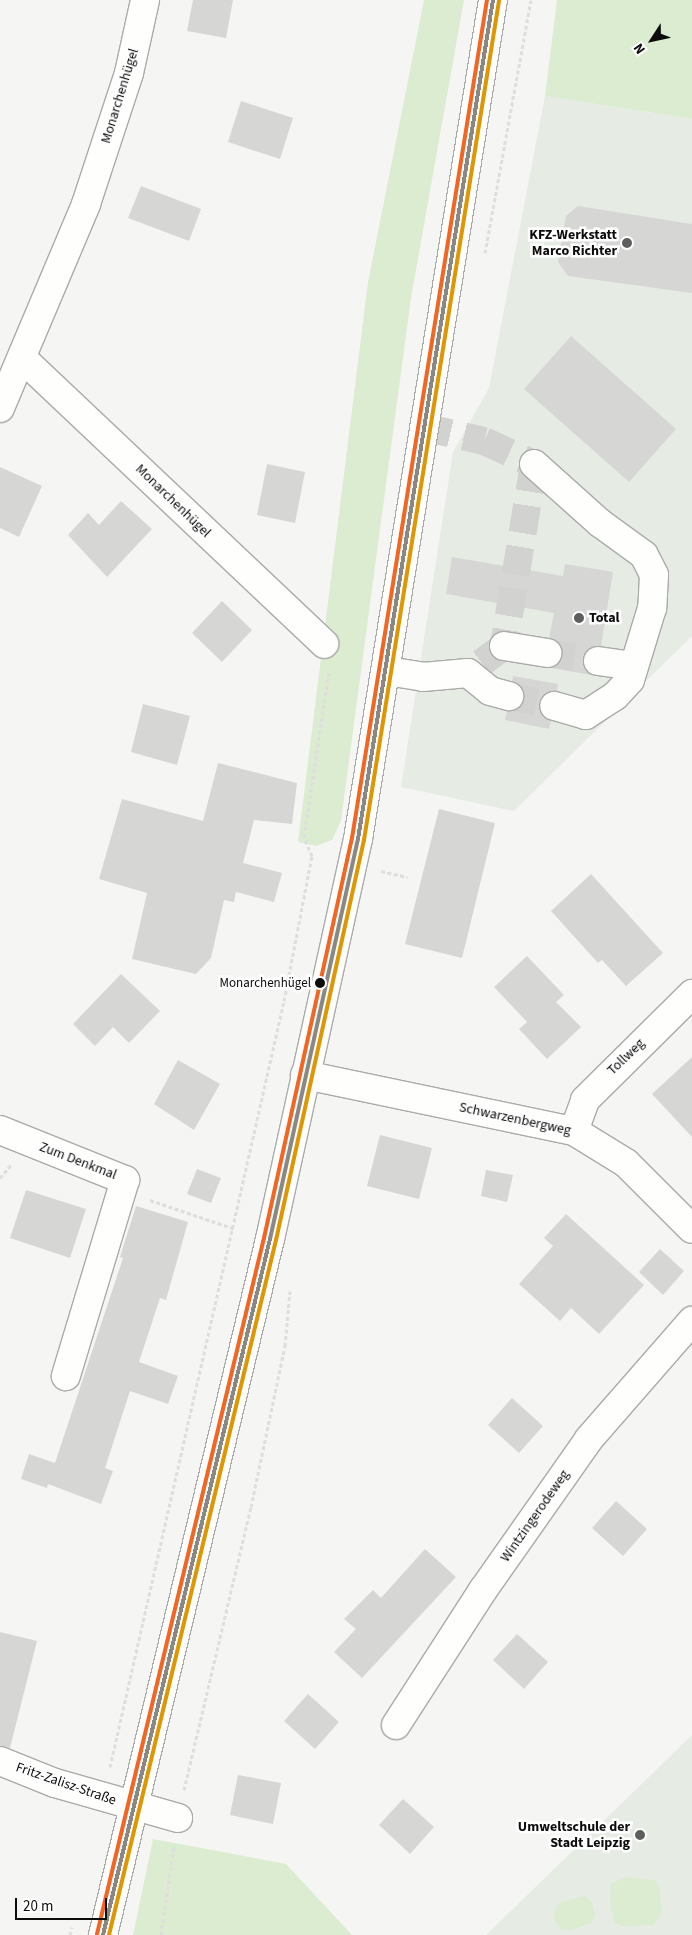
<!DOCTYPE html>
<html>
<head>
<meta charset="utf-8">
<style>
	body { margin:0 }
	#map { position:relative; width:692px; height:1935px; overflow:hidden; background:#f5f6f4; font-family:"Source Sans 3",sans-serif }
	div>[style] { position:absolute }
	.built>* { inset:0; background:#e6ebe4 }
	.green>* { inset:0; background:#dbecd1 }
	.building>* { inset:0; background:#d6d7d5 }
	.minor-tunnel>* { height:28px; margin-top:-14px; transform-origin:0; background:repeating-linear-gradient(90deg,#d2d3d1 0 28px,transparent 0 42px) }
	.path>* { height:3px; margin-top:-1.5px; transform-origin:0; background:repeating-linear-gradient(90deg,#dddedd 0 4px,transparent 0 6.5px) }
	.roads { filter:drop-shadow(1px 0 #aaaba9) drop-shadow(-1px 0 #aaaba9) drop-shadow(0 1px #aaaba9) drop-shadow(0 -1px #aaaba9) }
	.minor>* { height:28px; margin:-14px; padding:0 14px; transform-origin:14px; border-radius:14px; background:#fefefd }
	.major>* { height:28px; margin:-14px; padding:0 14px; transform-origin:14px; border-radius:14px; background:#fefefd }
	.bus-1>* { height:4px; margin:-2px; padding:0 2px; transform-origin:2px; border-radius:2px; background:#888 }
	.bus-2>* { height:4px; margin:-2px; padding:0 2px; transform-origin:2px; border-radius:2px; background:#df9701 }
	.bus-3>* { height:4px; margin:-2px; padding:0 2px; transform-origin:2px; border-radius:2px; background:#f26522 }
	.dots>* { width:14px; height:14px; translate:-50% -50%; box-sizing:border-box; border:2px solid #fff; border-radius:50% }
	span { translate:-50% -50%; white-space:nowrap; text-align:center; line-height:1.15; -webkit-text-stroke:5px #fff; paint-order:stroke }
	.bus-label { font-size:13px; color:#0b0c0b }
	.right { translate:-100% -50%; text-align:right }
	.street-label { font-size:14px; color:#0b0c0b }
	.poi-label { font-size:14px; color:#0b0c0b; font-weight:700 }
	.left { translate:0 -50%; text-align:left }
	.north { position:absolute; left:627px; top:15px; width:50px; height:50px; -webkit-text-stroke:4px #fff; paint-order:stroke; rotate:235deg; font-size:14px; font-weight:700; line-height:20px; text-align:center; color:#0b0c0b }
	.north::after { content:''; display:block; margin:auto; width:18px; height:22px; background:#0b0c0b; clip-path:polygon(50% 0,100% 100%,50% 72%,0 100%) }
	.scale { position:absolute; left:15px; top:1898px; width:92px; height:22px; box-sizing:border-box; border:2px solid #0b0c0b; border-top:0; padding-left:6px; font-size:15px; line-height:18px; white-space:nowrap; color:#0b0c0b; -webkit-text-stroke:4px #fff; paint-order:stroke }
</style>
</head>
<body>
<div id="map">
	<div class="built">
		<i style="clip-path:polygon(545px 96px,692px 119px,692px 636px,514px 811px,401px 787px,453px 452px,489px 388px)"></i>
		<i style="clip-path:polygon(692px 1735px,692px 1935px,486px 1935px)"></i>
	</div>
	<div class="green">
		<i style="clip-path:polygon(424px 0,464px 0,411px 298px,341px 821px,332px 840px,316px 846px,298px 842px,368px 282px)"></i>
		<i style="clip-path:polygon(557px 0,692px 0,692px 119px,545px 96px)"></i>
		<i style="clip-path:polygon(153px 1839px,286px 1864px,352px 1935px,133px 1935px)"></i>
		<i style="clip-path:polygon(626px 1877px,654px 1880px,659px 1885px,662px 1913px,653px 1925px,622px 1926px,614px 1922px,610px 1902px,611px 1884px)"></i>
		<i style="clip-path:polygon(584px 1896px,591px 1901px,595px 1913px,592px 1923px,571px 1930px,561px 1929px,554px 1920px,555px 1909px,562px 1902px)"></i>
	</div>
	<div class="building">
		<i style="clip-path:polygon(193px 0,233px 0,226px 38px,187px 31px)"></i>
		<i style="clip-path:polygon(241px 101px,293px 118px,280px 159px,228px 142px)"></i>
		<i style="clip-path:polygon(141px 186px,201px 209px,189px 241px,128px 218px)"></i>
		<i style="clip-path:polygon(578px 206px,692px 224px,692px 293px,568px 276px,558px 262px,566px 216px)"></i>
		<i style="clip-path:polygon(571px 336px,676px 429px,629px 482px,524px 389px)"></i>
		<i style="clip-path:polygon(267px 464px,305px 472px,295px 523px,257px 515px)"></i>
		<i style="clip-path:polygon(0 467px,42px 486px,19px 537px,0 528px)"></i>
		<i style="clip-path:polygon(121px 501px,152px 529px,107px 577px,68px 535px,88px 513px,99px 525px)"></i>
		<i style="clip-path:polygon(452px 557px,563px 576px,565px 564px,613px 572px,601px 646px,592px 647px,583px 658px,584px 667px,591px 675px,552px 668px,562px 655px,557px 641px,549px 638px,554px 613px,446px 594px)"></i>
		<i style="clip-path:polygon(222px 601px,252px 630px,222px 662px,192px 633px)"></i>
		<i style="clip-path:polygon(513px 676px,558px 684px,557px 691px,543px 695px,539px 702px,543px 717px,551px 721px,549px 729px,505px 720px,507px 711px,520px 707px,524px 699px,520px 685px,512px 681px)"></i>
		<i style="clip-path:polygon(143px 704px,190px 716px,177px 765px,131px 752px)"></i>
		<i style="clip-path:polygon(218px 763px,297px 783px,292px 824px,254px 820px,243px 863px,282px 873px,274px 902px,236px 892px,234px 902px,224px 900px,211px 958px,196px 974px,132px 959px,147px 893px,99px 879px,122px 799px,203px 821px)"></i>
		<i style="clip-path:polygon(439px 809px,495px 823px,462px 958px,405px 944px)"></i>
		<i style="clip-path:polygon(591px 874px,663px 953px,626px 986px,602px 960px,598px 963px,551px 911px)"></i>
		<i style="clip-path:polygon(527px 956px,564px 995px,556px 1002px,581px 1027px,547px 1059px,519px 1029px,527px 1022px,494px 987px)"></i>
		<i style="clip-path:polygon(121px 974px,160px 1011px,129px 1043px,113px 1027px,95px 1046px,73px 1024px)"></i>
		<i style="clip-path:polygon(692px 1057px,692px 1137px,652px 1094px)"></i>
		<i style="clip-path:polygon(178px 1060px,220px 1084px,194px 1130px,154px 1104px)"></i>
		<i style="clip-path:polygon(380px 1135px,432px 1148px,419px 1199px,367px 1186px)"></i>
		<i style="clip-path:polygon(197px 1169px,221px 1178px,211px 1203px,187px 1194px)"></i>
		<i style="clip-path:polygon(486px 1170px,513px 1175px,507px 1202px,481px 1196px)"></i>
		<i style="clip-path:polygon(26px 1190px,86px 1209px,70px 1258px,10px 1238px)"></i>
		<i style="clip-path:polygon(136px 1206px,188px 1222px,166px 1300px,160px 1298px,139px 1362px,178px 1376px,168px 1404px,130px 1391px,105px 1468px,113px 1471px,101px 1504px,48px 1484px,47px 1488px,21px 1479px,29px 1454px,55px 1463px,123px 1258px,120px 1257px)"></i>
		<i style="clip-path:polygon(566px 1214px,644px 1285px,599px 1334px,571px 1308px,560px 1321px,519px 1284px,553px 1246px,544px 1238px)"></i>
		<i style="clip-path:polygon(660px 1249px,684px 1271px,663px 1295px,639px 1272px)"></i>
		<i style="clip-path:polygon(512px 1398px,543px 1426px,519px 1453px,488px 1425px)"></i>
		<i style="clip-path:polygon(616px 1501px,647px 1529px,623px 1556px,592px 1528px)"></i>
		<i style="clip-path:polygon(425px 1549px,456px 1577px,362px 1678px,334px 1652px,356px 1629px,344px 1619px,373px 1590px,381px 1598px)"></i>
		<i style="clip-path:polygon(0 1632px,37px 1641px,10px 1748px,0 1746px)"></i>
		<i style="clip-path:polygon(517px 1634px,548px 1662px,524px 1689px,493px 1660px)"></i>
		<i style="clip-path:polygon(308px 1694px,339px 1722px,315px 1749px,284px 1721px)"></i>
		<i style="clip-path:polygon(238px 1775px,281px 1783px,273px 1824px,230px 1815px)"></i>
		<i style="clip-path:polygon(403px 1799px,434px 1827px,410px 1854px,379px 1825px)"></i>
	</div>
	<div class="minor-tunnel">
		<i style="left:423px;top:427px;width:63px;rotate:12.9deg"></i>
		<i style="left:484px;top:441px;width:55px;rotate:24.7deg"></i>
		<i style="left:534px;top:464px;width:184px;rotate:99.4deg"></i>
		<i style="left:504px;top:646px;width:45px;rotate:143.1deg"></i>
		<i style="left:547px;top:653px;width:52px;rotate:8.9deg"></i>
		<i style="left:509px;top:696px;width:46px;rotate:12.5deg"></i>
	</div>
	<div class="path">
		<i style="left:485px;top:253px;width:257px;rotate:-79.7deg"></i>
		<i style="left:381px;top:871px;width:27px;rotate:13deg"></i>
		<i style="left:0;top:1178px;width:17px;rotate:-50deg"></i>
		<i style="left:150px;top:1200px;width:90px;rotate:18.8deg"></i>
		<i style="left:110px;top:1767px;width:786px;rotate:-77.2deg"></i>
		<i style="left:284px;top:1001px;width:148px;rotate:-79.1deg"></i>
		<i style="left:312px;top:856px;width:21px;rotate:-113deg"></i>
		<i style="left:304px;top:837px;width:167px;rotate:-81.4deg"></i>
		<i style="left:184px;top:1790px;width:291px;rotate:-76.7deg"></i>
		<i style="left:251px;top:1507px;width:165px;rotate:-78.1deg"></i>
		<i style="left:285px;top:1346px;width:55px;rotate:-84.8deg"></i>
		<i style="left:70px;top:1935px;width:8px;rotate:-76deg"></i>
		<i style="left:161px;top:1935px;width:91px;rotate:-81.8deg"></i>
	</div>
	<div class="roads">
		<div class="minor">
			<i style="left:22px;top:358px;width:416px;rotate:43.4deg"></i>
			<i style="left:0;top:408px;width:221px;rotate:-67.1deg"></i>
			<i style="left:86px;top:204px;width:138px;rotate:-71.8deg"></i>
			<i style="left:129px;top:73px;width:75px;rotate:-77.6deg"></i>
			<i style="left:534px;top:464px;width:89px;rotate:41.8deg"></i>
			<i style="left:600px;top:523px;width:54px;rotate:36deg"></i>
			<i style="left:644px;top:555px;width:22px;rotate:63deg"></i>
			<i style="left:654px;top:575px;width:33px;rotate:93deg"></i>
			<i style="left:652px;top:608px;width:75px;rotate:107deg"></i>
			<i style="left:630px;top:680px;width:22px;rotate:133deg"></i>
			<i style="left:615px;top:696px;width:35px;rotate:147deg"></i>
			<i style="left:586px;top:715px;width:33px;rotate:-164deg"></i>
			<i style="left:504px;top:646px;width:44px;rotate:9.2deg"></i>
			<i style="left:598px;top:661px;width:36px;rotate:8deg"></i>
			<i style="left:387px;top:671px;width:36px;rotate:9deg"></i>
			<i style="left:423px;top:677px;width:45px;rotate:-5.1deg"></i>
			<i style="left:468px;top:673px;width:28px;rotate:39deg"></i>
			<i style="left:490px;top:691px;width:20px;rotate:15deg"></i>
			<i style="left:305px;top:1075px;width:275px;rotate:11.8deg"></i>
			<i style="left:574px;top:1131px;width:61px;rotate:31.6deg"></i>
			<i style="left:626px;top:1163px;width:93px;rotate:45deg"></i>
			<i style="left:0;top:1130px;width:135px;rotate:21.8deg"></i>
			<i style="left:125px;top:1180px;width:205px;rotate:106.8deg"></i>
			<i style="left:574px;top:1131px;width:33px;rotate:-70deg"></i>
			<i style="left:585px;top:1100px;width:151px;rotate:-44.7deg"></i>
			<i style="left:396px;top:1725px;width:161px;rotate:-57.2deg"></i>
			<i style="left:483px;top:1590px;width:184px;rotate:-54.9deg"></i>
			<i style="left:589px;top:1439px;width:157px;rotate:-48.9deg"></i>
			<i style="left:0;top:1761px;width:59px;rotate:21.8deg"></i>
			<i style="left:55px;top:1783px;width:128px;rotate:15.9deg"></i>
		</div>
		<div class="major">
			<i style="left:103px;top:1935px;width:716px;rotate:-76.51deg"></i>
			<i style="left:270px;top:1239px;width:410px;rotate:-77.6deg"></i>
			<i style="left:358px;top:839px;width:850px;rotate:-80.86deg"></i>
		</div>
	</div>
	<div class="bus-1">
		<i style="left:103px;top:1935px;width:716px;rotate:-76.51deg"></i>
		<i style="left:270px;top:1239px;width:410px;rotate:-77.6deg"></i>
		<i style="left:358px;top:839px;width:850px;rotate:-80.86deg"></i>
	</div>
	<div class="bus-2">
		<i style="left:109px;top:1935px;width:715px;rotate:-76.49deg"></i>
		<i style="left:276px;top:1240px;width:410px;rotate:-77.6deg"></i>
		<i style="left:364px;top:840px;width:850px;rotate:-80.86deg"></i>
	</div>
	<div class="bus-3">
		<i style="left:97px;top:1934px;width:716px;rotate:-76.51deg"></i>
		<i style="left:264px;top:1238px;width:410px;rotate:-77.6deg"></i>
		<i style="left:352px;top:838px;width:849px;rotate:-80.85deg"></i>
	</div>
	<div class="dots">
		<i style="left:627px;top:243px;background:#5d5e5d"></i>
		<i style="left:579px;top:618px;background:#5d5e5d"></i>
		<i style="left:320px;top:983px;background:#0b0c0b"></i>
		<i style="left:640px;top:1835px;background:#5d5e5d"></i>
	</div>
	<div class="bus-label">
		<span class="right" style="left:311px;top:983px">Monarchenhügel</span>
	</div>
	<div class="street-label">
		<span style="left:120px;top:96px;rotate:-73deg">Monarchenhügel</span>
		<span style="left:173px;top:501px;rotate:44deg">Monarchenhügel</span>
		<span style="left:626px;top:1057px;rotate:-44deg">Tollweg</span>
		<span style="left:515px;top:1119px;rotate:12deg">Schwarzenbergweg</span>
		<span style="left:78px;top:1161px;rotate:21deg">Zum Denkmal</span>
		<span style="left:535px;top:1516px;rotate:-55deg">Wintzingerodeweg</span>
		<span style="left:66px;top:1784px;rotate:19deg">Fritz-Zalisz-Straße</span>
	</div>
	<div class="poi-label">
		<span class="right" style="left:617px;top:243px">KFZ-Werkstatt<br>Marco Richter</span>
		<span class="left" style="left:589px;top:618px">Total</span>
		<span class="right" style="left:630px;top:1835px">Umweltschule der<br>Stadt Leipzig</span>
	</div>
	<div class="north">N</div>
	<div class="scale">20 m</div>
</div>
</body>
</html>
